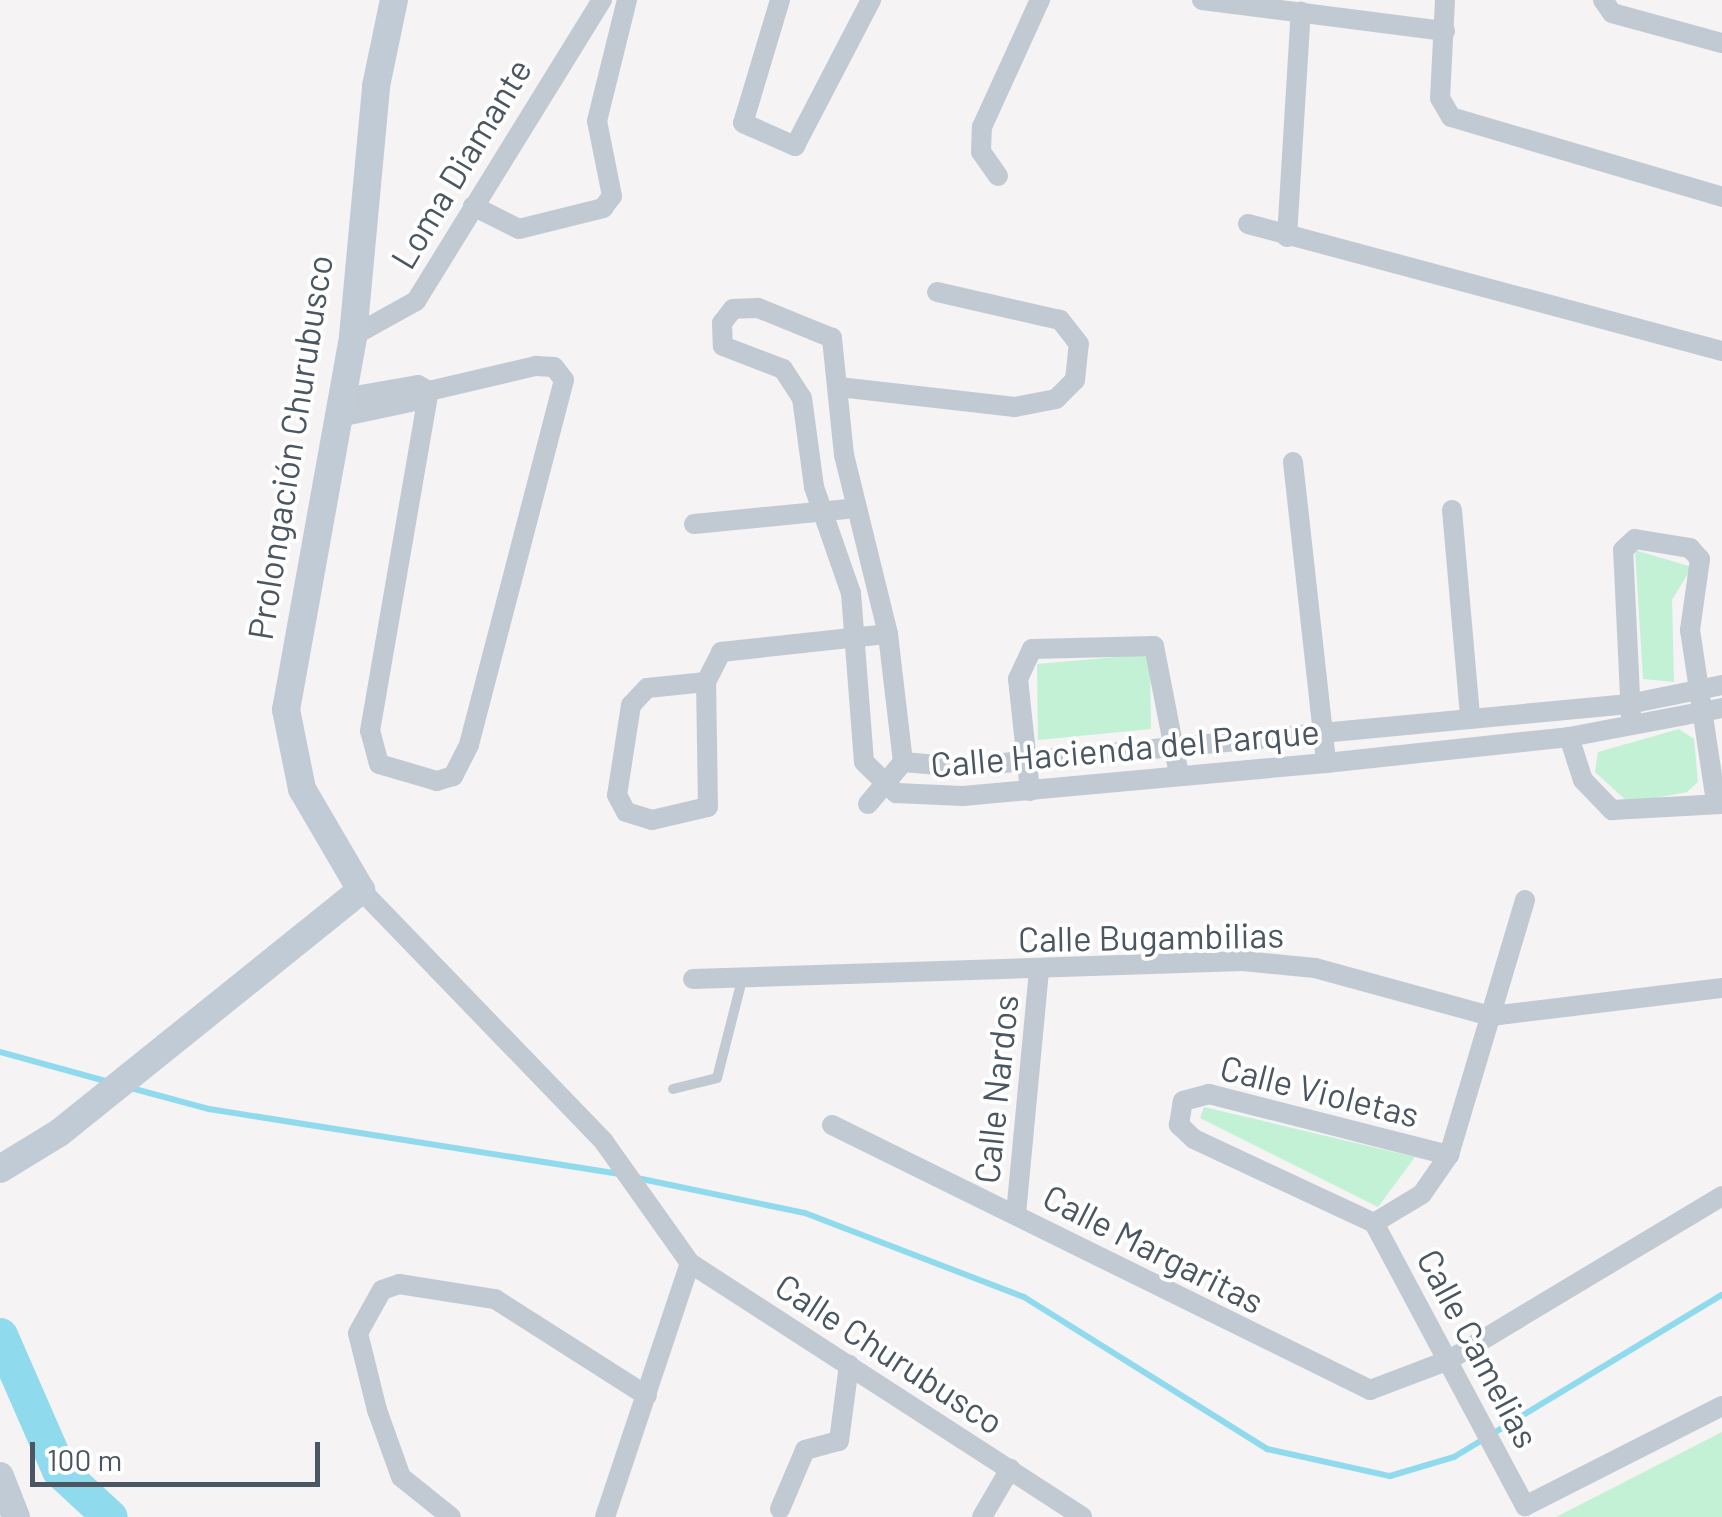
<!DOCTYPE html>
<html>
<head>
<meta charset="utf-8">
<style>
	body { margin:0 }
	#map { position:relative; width:1722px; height:1517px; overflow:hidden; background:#f5f3f3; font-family:Barlow,sans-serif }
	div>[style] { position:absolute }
	.green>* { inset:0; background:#c3f1d5 }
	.stream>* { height:6px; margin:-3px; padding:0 3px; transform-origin:3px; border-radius:3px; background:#90daee }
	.river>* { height:35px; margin:-17.5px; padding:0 17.5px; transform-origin:17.5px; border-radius:17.5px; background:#90daee }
	.lane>* { height:10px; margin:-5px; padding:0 5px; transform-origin:5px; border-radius:5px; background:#c1cad2 }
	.street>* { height:20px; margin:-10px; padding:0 10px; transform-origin:10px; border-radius:10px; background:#c1cad2 }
	.secondary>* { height:28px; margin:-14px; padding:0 14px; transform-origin:14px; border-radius:14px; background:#c1cbd6 }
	span { translate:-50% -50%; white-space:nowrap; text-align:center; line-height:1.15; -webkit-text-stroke:8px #fff; paint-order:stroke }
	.street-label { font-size:35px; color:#4a5661 }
	.scale { position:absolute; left:30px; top:1442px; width:290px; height:45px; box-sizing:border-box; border:5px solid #4a5661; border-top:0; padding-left:12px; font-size:30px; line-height:35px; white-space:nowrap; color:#4a5661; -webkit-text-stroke:8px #fff; paint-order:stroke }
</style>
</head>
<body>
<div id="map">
	<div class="green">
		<i style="clip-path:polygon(1635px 550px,1692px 567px,1672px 600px,1674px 682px,1643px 679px)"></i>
		<i style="clip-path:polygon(1150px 654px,1151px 729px,1038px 740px,1037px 664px)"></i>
		<i style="clip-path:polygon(1679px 729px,1694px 739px,1698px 782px,1687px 792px,1629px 803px,1595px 772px,1598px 752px)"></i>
		<i style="clip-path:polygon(1204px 1107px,1415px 1157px,1378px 1207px,1200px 1118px)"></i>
		<i style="clip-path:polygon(1722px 1432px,1722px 1517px,1556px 1517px)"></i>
	</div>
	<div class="stream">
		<i style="left:0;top:1052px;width:113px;rotate:15.4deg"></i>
		<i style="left:131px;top:1088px;width:81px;rotate:15.1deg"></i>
		<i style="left:209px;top:1109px;width:416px;rotate:9deg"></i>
		<i style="left:637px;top:1178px;width:172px;rotate:11.8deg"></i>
		<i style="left:805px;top:1213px;width:235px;rotate:21deg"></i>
		<i style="left:1024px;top:1297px;width:287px;rotate:32deg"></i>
		<i style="left:1267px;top:1449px;width:126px;rotate:12.4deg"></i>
		<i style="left:1390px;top:1476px;width:67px;rotate:-16.5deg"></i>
		<i style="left:1454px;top:1457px;width:313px;rotate:-31.2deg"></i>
	</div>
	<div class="river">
		<i style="left:0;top:1335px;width:147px;rotate:66.4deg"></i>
		<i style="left:59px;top:1470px;width:69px;rotate:42.7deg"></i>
	</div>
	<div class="lane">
		<i style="left:673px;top:1089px;width:45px;rotate:-14deg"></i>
		<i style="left:717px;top:1078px;width:101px;rotate:-75.7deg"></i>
	</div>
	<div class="street">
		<i style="left:780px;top:0;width:128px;rotate:106.7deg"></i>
		<i style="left:743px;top:123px;width:57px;rotate:23.9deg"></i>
		<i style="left:795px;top:146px;width:165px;rotate:-62.5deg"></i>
		<i style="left:1202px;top:0;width:245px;rotate:7.3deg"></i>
		<i style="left:1445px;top:0;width:98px;rotate:92.9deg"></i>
		<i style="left:1440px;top:98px;width:22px;rotate:60deg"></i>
		<i style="left:1451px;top:117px;width:283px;rotate:16.4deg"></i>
		<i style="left:1603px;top:0;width:16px;rotate:55deg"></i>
		<i style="left:1612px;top:13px;width:114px;rotate:15.3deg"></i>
		<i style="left:998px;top:176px;width:29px;rotate:-125deg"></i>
		<i style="left:981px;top:152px;width:25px;rotate:-88deg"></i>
		<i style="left:982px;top:127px;width:140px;rotate:-65.5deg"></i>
		<i style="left:473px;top:206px;width:51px;rotate:26.6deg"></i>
		<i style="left:519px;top:229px;width:87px;rotate:-14deg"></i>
		<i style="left:603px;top:208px;width:15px;rotate:-53deg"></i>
		<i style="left:612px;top:196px;width:76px;rotate:-101.3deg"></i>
		<i style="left:597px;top:121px;width:125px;rotate:-76.1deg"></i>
		<i style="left:1248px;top:224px;width:491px;rotate:15deg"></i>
		<i style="left:1287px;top:237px;width:226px;rotate:-86.5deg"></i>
		<i style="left:353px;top:336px;width:72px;rotate:-29.1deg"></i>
		<i style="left:416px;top:301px;width:354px;rotate:-58.3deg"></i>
		<i style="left:839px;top:387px;width:177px;rotate:6.5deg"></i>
		<i style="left:1015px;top:407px;width:42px;rotate:-11deg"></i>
		<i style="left:1056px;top:399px;width:27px;rotate:-45deg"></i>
		<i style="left:1075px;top:380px;width:36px;rotate:-84deg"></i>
		<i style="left:1079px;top:344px;width:31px;rotate:-128deg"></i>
		<i style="left:1060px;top:320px;width:126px;rotate:-167.2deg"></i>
		<i style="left:343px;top:398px;width:76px;rotate:-9.8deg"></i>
		<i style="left:418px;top:385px;width:13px;rotate:29deg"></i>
		<i style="left:340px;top:417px;width:77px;rotate:-12deg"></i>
		<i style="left:415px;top:401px;width:17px;rotate:-36deg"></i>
		<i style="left:429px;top:391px;width:110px;rotate:-13.2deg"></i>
		<i style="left:536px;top:366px;width:18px;rotate:3deg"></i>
		<i style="left:554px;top:367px;width:16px;rotate:52deg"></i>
		<i style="left:564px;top:380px;width:377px;rotate:104.6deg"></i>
		<i style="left:469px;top:745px;width:35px;rotate:117deg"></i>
		<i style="left:453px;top:776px;width:17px;rotate:163deg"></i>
		<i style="left:437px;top:781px;width:60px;rotate:-163.7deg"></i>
		<i style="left:379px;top:764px;width:34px;rotate:-105deg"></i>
		<i style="left:370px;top:731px;width:345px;rotate:-80.2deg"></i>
		<i style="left:1293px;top:462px;width:303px;rotate:83.7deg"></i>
		<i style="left:1452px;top:510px;width:208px;rotate:85deg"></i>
		<i style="left:694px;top:524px;width:163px;rotate:-5.6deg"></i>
		<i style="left:706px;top:682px;width:59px;rotate:174.2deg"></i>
		<i style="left:647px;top:688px;width:23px;rotate:133deg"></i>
		<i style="left:631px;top:705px;width:91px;rotate:98.8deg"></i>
		<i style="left:617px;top:795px;width:19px;rotate:62deg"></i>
		<i style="left:626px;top:812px;width:27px;rotate:17deg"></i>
		<i style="left:652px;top:820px;width:57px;rotate:-13.1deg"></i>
		<i style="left:708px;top:807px;width:125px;rotate:-90.9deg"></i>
		<i style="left:706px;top:682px;width:34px;rotate:-63deg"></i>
		<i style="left:721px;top:652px;width:168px;rotate:-6.2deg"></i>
		<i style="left:1722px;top:685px;width:95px;rotate:168.5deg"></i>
		<i style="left:1629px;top:704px;width:671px;rotate:174.61deg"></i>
		<i style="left:961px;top:767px;width:58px;rotate:-175.1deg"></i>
		<i style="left:903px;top:762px;width:129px;rotate:-96.7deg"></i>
		<i style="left:888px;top:634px;width:184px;rotate:-103.8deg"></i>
		<i style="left:844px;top:455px;width:118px;rotate:-95.9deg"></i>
		<i style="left:832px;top:338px;width:80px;rotate:-157.9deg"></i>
		<i style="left:758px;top:308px;width:25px;rotate:178deg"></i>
		<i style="left:733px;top:309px;width:18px;rotate:128deg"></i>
		<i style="left:722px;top:323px;width:23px;rotate:88deg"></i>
		<i style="left:723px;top:346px;width:64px;rotate:21deg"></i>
		<i style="left:783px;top:369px;width:35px;rotate:57deg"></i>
		<i style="left:802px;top:398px;width:90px;rotate:82.3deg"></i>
		<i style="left:814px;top:487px;width:112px;rotate:70.8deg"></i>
		<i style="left:851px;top:593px;width:169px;rotate:85.6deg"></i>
		<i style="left:864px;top:762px;width:45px;rotate:44.1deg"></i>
		<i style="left:896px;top:793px;width:67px;rotate:2.6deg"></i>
		<i style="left:963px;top:796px;width:364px;rotate:-5.2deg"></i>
		<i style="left:1326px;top:763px;width:244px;rotate:-6.1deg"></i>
		<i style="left:1569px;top:737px;width:156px;rotate:-10.7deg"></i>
		<i style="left:1631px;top:717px;width:167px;rotate:-92.7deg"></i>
		<i style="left:1623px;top:550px;width:16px;rotate:-43deg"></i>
		<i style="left:1635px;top:539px;width:56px;rotate:9.3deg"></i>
		<i style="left:1690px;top:548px;width:15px;rotate:48deg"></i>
		<i style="left:1700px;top:559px;width:72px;rotate:98deg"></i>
		<i style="left:1690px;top:630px;width:174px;rotate:81.4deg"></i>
		<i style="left:1569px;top:737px;width:45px;rotate:72deg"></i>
		<i style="left:1583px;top:780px;width:42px;rotate:46deg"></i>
		<i style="left:1612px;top:810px;width:110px;rotate:-3.1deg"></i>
		<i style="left:1030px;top:791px;width:113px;rotate:-96.1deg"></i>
		<i style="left:1018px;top:679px;width:33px;rotate:-65deg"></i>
		<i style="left:1032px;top:649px;width:122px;rotate:-1.4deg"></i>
		<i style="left:1154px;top:646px;width:131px;rotate:79deg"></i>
		<i style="left:868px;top:804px;width:55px;rotate:-50.2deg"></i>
		<i style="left:361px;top:890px;width:350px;rotate:46deg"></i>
		<i style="left:604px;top:1142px;width:148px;rotate:54.6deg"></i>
		<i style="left:690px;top:1263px;width:467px;rotate:32.9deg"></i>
		<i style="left:693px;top:979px;width:550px;rotate:-1.87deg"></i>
		<i style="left:1243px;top:961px;width:72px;rotate:5.6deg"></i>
		<i style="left:1315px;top:968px;width:182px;rotate:15.3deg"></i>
		<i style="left:1491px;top:1016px;width:233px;rotate:-6.9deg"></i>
		<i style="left:832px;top:1125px;width:600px;rotate:26.22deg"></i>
		<i style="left:1370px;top:1390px;width:85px;rotate:-20.8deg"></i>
		<i style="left:1449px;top:1360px;width:318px;rotate:-31deg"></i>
		<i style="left:1016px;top:1214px;width:246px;rotate:-84.6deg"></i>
		<i style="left:1374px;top:1223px;width:199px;rotate:-155deg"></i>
		<i style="left:1194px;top:1139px;width:21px;rotate:-137deg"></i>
		<i style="left:1179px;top:1125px;width:24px;rotate:-81deg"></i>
		<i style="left:1183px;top:1101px;width:27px;rotate:-15deg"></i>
		<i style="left:1209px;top:1094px;width:248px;rotate:14.3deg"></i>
		<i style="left:1374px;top:1223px;width:56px;rotate:-31.1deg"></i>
		<i style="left:1422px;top:1194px;width:47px;rotate:-55.3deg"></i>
		<i style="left:1449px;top:1155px;width:266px;rotate:-73.4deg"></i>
		<i style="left:1374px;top:1223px;width:321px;rotate:61.9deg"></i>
		<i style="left:1525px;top:1506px;width:221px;rotate:-26.9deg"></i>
		<i style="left:780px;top:1509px;width:64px;rotate:-67deg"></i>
		<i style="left:805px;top:1450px;width:35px;rotate:-15deg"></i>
		<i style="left:839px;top:1441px;width:77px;rotate:-82.5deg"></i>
		<i style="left:451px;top:1517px;width:64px;rotate:-141.3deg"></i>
		<i style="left:401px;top:1477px;width:71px;rotate:-109.7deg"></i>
		<i style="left:377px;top:1410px;width:79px;rotate:-103.9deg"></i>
		<i style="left:358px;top:1333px;width:49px;rotate:-60.8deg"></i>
		<i style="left:382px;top:1290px;width:18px;rotate:-19deg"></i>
		<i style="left:399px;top:1284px;width:97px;rotate:8.9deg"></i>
		<i style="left:495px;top:1299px;width:180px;rotate:32.5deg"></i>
		<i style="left:605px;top:1517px;width:268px;rotate:-71.5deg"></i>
		<i style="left:982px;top:1517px;width:56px;rotate:-59.7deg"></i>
	</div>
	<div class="secondary">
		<i style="left:0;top:1169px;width:69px;rotate:-31.4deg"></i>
		<i style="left:59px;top:1133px;width:388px;rotate:-38.8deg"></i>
		<i style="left:361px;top:890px;width:117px;rotate:-120.3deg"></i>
		<i style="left:302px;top:789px;width:81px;rotate:-101.4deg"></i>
		<i style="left:286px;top:710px;width:380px;rotate:-79.8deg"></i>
		<i style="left:353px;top:336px;width:251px;rotate:-84.7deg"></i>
		<i style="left:376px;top:86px;width:88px;rotate:-78.2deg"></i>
		<i style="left:0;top:1476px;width:44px;rotate:68.7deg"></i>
	</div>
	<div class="street-label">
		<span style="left:460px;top:163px;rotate:-59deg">Loma Diamante</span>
		<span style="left:289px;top:447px;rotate:-81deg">Prolongación Churubusco</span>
		<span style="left:1125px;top:747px;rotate:-5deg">Calle Hacienda del Parque</span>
		<span style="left:1151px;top:936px;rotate:-1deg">Calle Bugambilias</span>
		<span style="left:995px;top:1089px;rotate:-84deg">Calle Nardos</span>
		<span style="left:1320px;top:1090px;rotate:14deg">Calle Violetas</span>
		<span style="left:1154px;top:1248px;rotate:27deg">Calle Margaritas</span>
		<span style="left:1479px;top:1348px;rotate:62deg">Calle Camelias</span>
		<span style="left:890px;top:1353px;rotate:33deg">Calle Churubusco</span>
	</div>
	<div class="scale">100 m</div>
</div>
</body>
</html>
